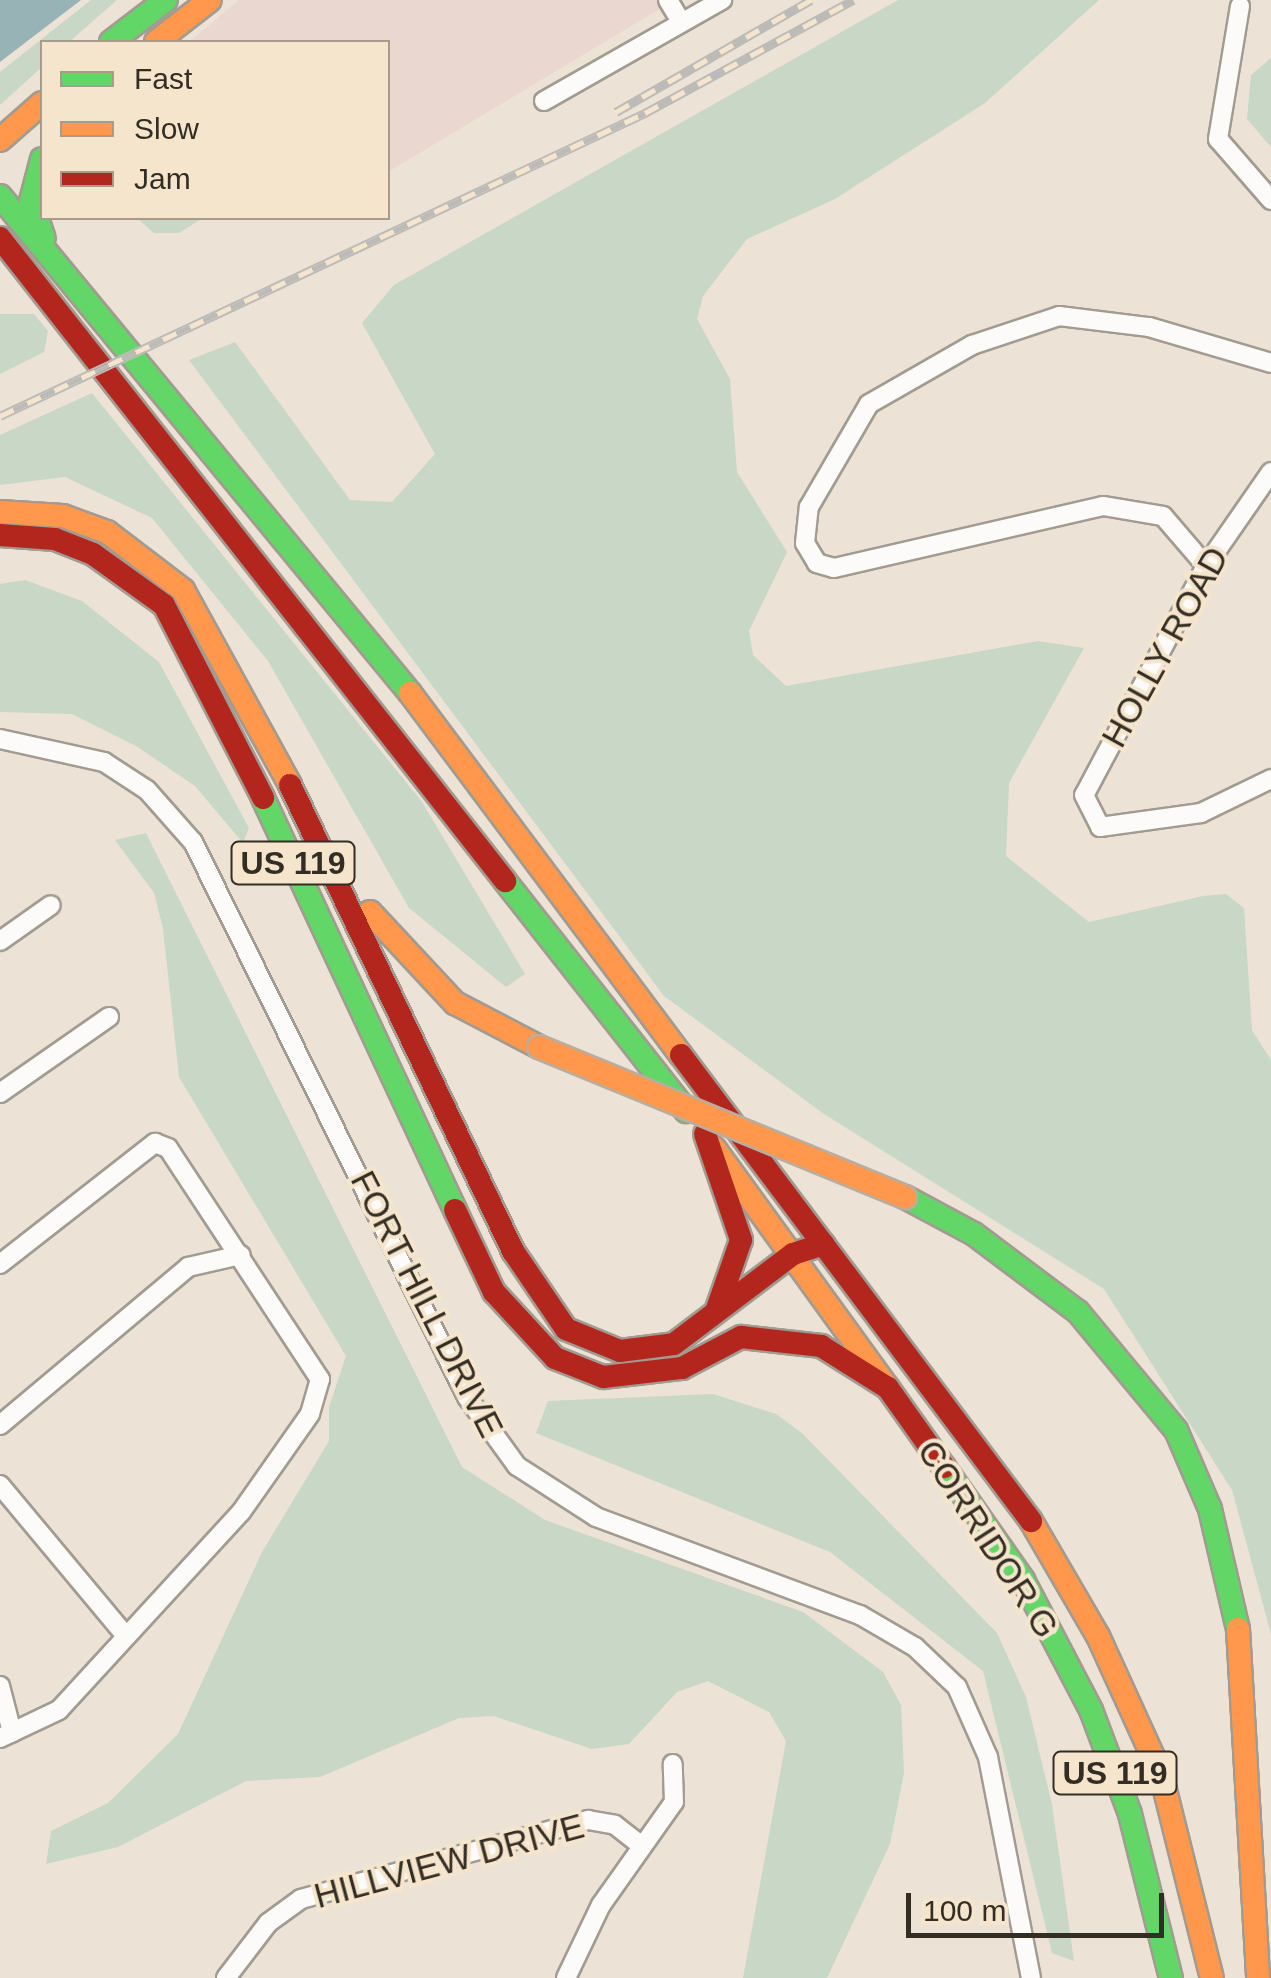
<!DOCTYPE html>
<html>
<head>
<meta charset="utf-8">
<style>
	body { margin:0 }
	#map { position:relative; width:1271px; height:1978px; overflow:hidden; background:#ece3d6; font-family:Helvetica,sans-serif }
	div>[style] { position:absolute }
	.industrial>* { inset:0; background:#ead8d0 }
	.green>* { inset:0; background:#c8d7c6 }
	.water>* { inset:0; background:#97b3b6 }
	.roads { filter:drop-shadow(2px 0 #a29b91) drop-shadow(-2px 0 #a29b91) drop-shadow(0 2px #a29b91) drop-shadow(0 -2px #a29b91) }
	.street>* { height:18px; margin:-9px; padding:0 9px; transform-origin:9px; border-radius:9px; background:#fcfbf9 }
	.fast>* { height:22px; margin:-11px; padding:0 11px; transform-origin:11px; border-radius:11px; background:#63d668 }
	.slow>* { height:22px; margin:-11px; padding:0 11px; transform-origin:11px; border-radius:11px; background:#ff974d }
	.jam>* { height:22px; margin:-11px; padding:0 11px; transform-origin:11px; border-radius:11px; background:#b3261e }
	.rail>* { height:9px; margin-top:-4.5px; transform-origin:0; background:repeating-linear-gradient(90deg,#f5e5cd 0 15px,#bdbbb7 0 30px); box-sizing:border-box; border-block:2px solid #bdbbb7 }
	.bridges { filter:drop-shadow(2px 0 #b9ada0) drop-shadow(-2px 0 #b9ada0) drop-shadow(0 2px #b9ada0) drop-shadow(0 -2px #b9ada0) }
	.slow-bridge>* { height:22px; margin:-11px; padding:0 11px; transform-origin:11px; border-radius:11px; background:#ff974d }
	span { translate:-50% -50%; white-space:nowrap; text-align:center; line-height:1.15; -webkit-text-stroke:8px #f5e5cd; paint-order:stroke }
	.shield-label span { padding:2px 8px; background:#f5e5cd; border:2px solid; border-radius:8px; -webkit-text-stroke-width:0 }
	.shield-label { font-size:32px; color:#342d24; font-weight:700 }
	.street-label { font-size:35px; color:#342d24 }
	.legend { position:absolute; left:40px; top:40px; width:350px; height:180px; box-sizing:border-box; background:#f5e5cd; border:2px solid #a89b89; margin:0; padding:12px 18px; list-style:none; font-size:30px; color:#342d24 }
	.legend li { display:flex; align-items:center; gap:20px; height:50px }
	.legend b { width:50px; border:2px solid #a89b89 }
	.scale { position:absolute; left:906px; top:1893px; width:258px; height:45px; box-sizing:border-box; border:5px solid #342d24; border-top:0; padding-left:12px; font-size:30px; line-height:35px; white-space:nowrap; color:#342d24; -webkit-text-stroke:8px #f5e5cd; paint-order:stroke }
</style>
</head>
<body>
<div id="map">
	<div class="industrial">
		<i style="clip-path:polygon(239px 0,659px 0,663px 7px,388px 172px,388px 42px,189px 42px)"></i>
	</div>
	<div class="green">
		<i style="clip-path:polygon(91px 0,117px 0,69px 42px,42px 42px,42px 67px,0 105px,0 72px)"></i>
		<i style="clip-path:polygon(898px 0,1099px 0,985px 103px,835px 199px,747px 239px,703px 296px,697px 319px,730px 379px,737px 472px,787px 552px,749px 631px,753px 655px,786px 686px,1038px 641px,1084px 648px,1009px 783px,1006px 856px,1089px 922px,1203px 896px,1226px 894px,1244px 908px,1252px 1030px,1271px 1060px,1271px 1634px,1232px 1490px,1104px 1289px,824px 1114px,664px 996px,189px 360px,235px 342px,350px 500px,392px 502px,435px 454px,362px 323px,394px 285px)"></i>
		<i style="clip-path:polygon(1271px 58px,1271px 147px,1247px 119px,1251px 75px)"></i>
		<i style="clip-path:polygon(137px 218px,203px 218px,179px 233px,154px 233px)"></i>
		<i style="clip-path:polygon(0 314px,34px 314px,48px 331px,44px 352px,0 374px)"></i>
		<i style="clip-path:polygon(92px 393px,422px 802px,525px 974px,506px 987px,409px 908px,268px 661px,152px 518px,65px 477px,0 485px,0 435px)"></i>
		<i style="clip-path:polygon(25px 580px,82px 601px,159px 662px,249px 828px,243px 843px,195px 786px,136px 746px,72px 714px,0 712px,0 584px)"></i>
		<i style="clip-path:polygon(146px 833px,462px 1467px,545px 1520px,803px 1612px,883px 1672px,901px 1705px,904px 1773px,890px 1844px,827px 1978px,743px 1978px,786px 1741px,769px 1712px,708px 1681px,677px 1692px,629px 1744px,592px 1749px,494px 1716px,459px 1718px,320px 1777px,246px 1781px,118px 1847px,46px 1864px,51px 1831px,108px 1803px,178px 1734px,262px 1552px,329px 1441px,329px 1407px,346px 1356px,179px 1077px,163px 928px,154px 893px,115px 840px)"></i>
		<i style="clip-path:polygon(713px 1394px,776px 1414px,803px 1434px,997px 1633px,1026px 1697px,1052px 1805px,1074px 1961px,1052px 1953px,983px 1671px,830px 1552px,536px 1433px,548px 1401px)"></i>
	</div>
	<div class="water">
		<i style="clip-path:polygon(0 0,81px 0,0 62px)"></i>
	</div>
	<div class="roads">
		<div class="street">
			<i style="left:668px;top:0;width:26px;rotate:59deg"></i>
			<i style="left:1240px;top:6px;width:135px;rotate:99.4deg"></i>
			<i style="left:1218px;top:139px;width:81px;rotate:49deg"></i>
			<i style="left:544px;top:101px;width:205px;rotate:-29.6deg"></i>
			<i style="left:1271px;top:472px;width:114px;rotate:124.7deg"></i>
			<i style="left:1206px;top:566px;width:259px;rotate:118deg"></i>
			<i style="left:1084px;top:795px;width:36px;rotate:63deg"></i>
			<i style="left:1100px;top:827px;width:102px;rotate:-7.9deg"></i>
			<i style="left:1201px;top:813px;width:78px;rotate:-25.9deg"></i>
			<i style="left:1206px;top:566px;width:66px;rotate:-130.7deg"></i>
			<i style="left:1163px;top:516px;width:61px;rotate:-170.5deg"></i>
			<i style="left:1103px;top:506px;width:276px;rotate:167deg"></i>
			<i style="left:834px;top:568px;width:18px;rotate:-164deg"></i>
			<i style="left:817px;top:563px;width:23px;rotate:-121deg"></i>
			<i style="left:805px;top:543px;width:36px;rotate:-84deg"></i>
			<i style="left:809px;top:507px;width:119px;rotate:-59.8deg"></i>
			<i style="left:869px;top:404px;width:119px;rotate:-29.8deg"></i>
			<i style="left:972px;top:345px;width:92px;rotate:-18.4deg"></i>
			<i style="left:1059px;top:316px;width:91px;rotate:7deg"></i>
			<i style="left:1149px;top:327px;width:127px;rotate:16.4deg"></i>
			<i style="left:0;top:739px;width:107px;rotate:12.5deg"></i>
			<i style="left:104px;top:762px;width:51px;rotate:33.1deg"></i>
			<i style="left:147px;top:790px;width:69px;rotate:48.5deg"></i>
			<i style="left:193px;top:842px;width:619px;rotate:63.72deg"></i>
			<i style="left:467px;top:1397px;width:85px;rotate:54.1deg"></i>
			<i style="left:517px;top:1466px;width:94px;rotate:32.8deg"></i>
			<i style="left:596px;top:1517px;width:282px;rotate:20.4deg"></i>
			<i style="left:860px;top:1615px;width:64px;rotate:30.2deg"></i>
			<i style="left:915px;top:1647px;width:58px;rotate:43.6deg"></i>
			<i style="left:957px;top:1687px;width:77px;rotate:66.1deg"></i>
			<i style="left:988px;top:1757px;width:225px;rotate:79deg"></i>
			<i style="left:0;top:941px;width:62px;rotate:-35.2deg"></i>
			<i style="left:0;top:1093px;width:133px;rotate:-34.9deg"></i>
			<i style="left:0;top:1264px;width:197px;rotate:-38deg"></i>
			<i style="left:155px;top:1143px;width:14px;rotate:21deg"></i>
			<i style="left:168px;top:1148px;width:277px;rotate:56.7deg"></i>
			<i style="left:320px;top:1379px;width:36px;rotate:106deg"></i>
			<i style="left:310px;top:1414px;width:120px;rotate:125.1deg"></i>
			<i style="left:241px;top:1512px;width:269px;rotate:132.6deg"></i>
			<i style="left:59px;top:1710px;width:65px;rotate:154.6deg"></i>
			<i style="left:0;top:1425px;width:246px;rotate:-40deg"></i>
			<i style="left:188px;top:1267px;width:54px;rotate:-12.8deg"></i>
			<i style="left:0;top:1485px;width:197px;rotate:50.2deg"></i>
			<i style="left:0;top:1686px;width:48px;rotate:75.4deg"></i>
			<i style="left:226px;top:1978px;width:69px;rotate:-52.6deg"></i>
			<i style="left:268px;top:1923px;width:41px;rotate:-36deg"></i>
			<i style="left:301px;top:1899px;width:298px;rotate:-15.4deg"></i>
			<i style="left:588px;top:1820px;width:27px;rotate:10deg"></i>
			<i style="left:615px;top:1825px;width:31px;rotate:38deg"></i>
			<i style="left:566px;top:1978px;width:81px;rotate:-64.4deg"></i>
			<i style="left:601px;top:1905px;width:126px;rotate:-54.7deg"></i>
			<i style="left:674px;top:1802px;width:38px;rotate:-92deg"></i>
		</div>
		<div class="fast">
			<i style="left:111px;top:42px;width:69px;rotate:-37.4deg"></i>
			<i style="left:42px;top:159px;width:43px;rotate:104.7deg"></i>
			<i style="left:31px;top:201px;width:39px;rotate:71deg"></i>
			<i style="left:0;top:196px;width:644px;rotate:50.48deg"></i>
			<i style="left:263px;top:798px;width:455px;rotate:65deg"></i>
			<i style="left:505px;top:881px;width:293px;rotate:51.8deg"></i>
			<i style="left:905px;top:1197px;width:78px;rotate:28.2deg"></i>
			<i style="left:974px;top:1234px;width:130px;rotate:36.9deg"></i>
			<i style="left:1078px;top:1312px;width:153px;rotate:50.3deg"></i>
			<i style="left:1176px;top:1430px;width:86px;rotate:66.7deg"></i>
			<i style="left:1210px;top:1509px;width:123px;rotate:76.9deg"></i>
			<i style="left:944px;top:1467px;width:138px;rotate:55deg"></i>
			<i style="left:1023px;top:1580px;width:147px;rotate:62.4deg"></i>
			<i style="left:1091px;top:1710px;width:111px;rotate:69.4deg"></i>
			<i style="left:1130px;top:1814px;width:169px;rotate:76deg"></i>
		</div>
		<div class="slow">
			<i style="left:156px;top:42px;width:68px;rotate:-37.9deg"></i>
			<i style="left:0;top:140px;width:56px;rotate:-41.4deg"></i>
			<i style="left:0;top:512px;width:63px;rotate:3.6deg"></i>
			<i style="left:63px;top:516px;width:47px;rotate:20deg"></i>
			<i style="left:107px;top:532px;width:96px;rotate:37.3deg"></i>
			<i style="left:183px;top:590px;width:222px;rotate:61.2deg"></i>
			<i style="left:410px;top:693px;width:452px;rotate:53.2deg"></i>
			<i style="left:370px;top:912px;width:125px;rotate:47deg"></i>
			<i style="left:455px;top:1003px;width:95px;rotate:27.6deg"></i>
			<i style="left:714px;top:1148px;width:294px;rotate:54.1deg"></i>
			<i style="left:1031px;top:1521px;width:133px;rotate:59.8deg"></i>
			<i style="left:1098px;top:1636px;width:152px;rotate:65.5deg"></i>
			<i style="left:1161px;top:1774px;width:210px;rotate:76deg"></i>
			<i style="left:1238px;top:1629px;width:350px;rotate:86.7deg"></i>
		</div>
		<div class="jam">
			<i style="left:0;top:238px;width:818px;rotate:51.85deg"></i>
			<i style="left:0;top:535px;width:55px;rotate:4.2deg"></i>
			<i style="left:55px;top:539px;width:41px;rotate:21.5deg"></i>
			<i style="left:93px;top:554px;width:87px;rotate:35.7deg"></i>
			<i style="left:164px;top:605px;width:217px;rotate:62.8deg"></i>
			<i style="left:290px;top:785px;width:517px;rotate:64.43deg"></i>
			<i style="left:513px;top:1251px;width:94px;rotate:55.8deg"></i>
			<i style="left:566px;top:1329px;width:58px;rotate:22.2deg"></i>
			<i style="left:620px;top:1351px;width:54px;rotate:-7.4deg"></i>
			<i style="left:674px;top:1344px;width:149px;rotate:-37.1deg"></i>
			<i style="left:793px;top:1254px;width:32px;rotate:-18deg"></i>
			<i style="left:681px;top:1055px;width:583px;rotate:53.09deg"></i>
			<i style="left:705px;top:1134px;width:112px;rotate:71.2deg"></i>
			<i style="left:741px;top:1240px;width:73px;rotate:109.2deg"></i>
			<i style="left:455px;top:1210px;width:91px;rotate:64.6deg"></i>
			<i style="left:494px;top:1292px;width:90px;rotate:47.3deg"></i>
			<i style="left:555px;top:1358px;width:52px;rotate:21.6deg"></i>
			<i style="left:603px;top:1377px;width:80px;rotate:-6.5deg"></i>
			<i style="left:682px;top:1368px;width:67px;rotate:-27.7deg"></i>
			<i style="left:741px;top:1337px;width:81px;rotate:6.4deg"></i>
			<i style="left:821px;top:1346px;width:79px;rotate:32.1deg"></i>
			<i style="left:888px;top:1388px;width:97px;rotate:54.7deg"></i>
		</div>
	</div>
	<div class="rail">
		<i style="left:616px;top:112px;width:225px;rotate:-29.9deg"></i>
		<i style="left:0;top:416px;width:713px;rotate:-25.16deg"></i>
		<i style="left:645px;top:113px;width:237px;rotate:-28.5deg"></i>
	</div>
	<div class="bridges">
		<div class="slow-bridge">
			<i style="left:539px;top:1047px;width:396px;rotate:22.3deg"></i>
		</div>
	</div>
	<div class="shield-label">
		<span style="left:293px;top:863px">US 119</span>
		<span style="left:1115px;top:1773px">US 119</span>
	</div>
	<div class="street-label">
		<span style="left:1165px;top:647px;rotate:-61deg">HOLLY ROAD</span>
		<span style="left:427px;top:1304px;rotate:63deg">FORT HILL DRIVE</span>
		<span style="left:988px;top:1539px;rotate:57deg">CORRIDOR G</span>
		<span style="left:449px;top:1861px;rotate:-15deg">HILLVIEW DRIVE</span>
	</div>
	<ul class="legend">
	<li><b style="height:12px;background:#63d668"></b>Fast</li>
	<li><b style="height:12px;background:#ff974d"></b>Slow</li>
	<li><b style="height:12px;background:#b3261e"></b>Jam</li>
	</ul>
	<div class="scale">100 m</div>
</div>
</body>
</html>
